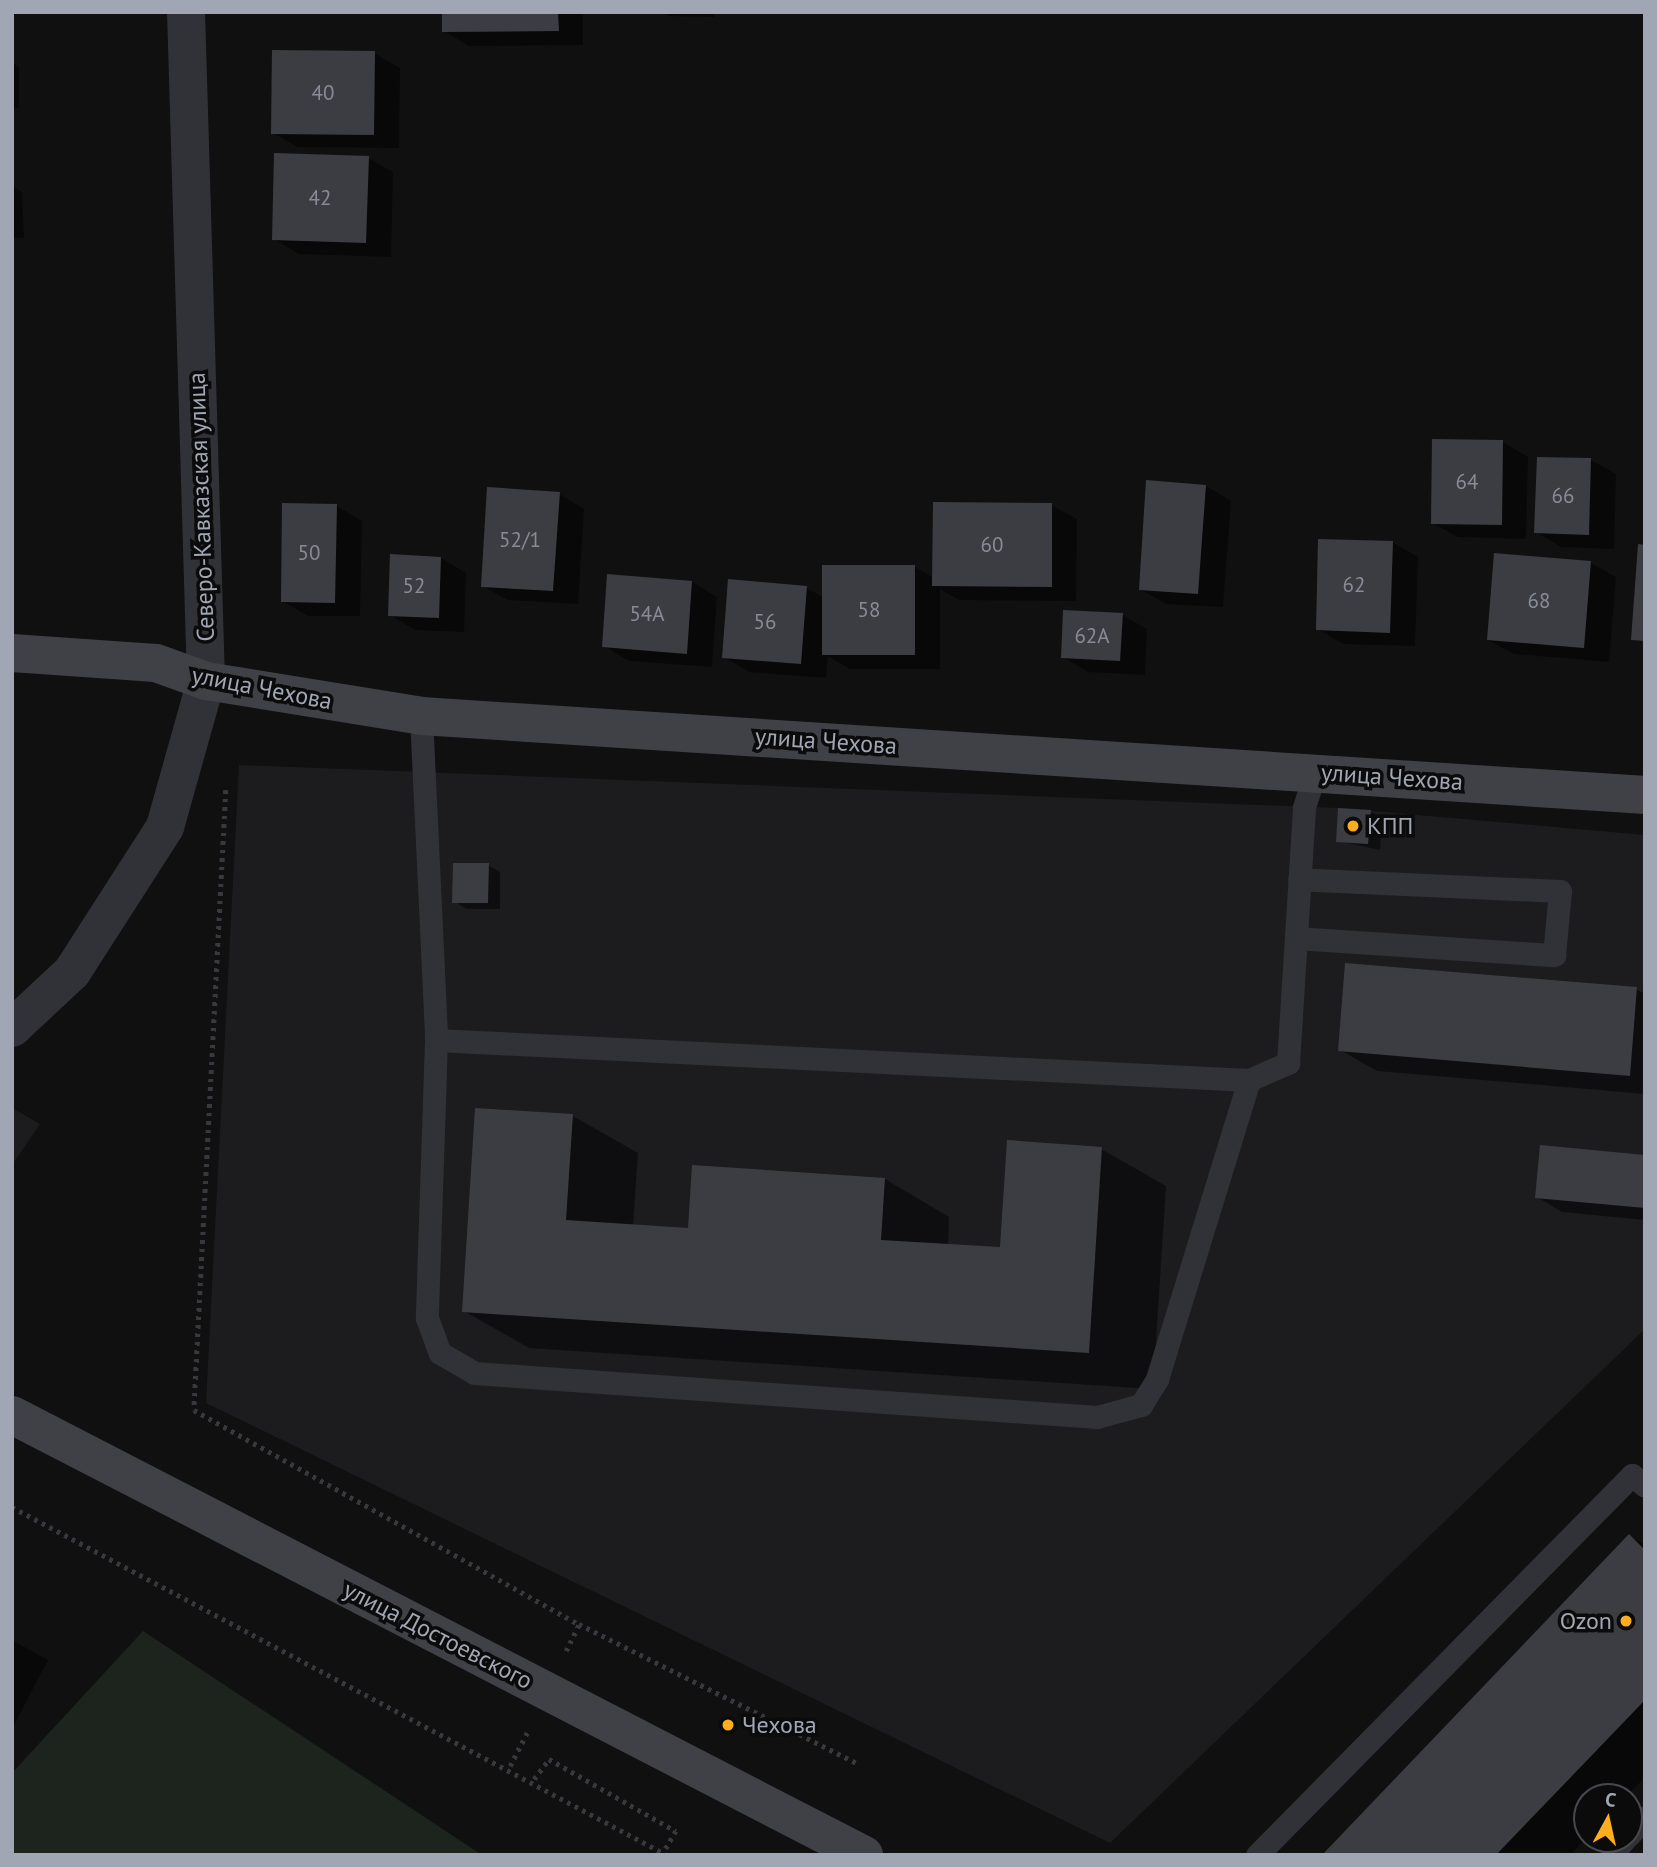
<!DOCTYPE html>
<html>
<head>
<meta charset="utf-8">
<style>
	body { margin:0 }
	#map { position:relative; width:1657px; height:1867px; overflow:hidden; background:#101011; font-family:"PT Sans",sans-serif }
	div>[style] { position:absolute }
	.built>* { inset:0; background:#1c1c1e }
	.green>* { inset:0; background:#1c241d }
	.shadow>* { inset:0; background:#0007 }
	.building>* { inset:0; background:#3c3d42 }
	.path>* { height:4.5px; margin-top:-2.25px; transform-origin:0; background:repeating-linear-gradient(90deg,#37393e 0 3.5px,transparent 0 8.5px) }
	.lane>* { height:23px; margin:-11.5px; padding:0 11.5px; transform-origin:11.5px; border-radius:11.5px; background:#313237 }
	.street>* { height:38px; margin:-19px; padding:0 19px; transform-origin:19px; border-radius:19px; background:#313237 }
	.secondary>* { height:38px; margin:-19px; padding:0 19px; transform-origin:19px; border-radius:19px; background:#3f4147 }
	.dots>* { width:19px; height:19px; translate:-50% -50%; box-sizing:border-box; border:4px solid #0b0b0c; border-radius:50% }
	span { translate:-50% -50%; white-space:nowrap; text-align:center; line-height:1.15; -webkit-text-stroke:7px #0b0b0c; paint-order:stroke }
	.number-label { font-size:21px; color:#878c97 }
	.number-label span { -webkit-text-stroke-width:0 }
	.street-label { font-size:24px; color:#a0a6b3 }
	.poi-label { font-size:24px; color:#a0a6b3 }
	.left { translate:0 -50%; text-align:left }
	.right { translate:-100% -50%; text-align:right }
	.frame { position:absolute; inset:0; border:14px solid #a0a6b3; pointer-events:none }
	.north { position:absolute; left:1573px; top:1783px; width:70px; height:70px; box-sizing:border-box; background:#0b0b0c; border:2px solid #47494f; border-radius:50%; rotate:8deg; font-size:19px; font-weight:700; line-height:28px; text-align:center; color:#a0a6b3 }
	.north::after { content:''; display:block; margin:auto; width:24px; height:32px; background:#fdae1d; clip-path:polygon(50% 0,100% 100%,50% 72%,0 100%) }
</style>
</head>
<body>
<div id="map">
	<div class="built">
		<i style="clip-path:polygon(239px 765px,1338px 808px,1645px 835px,1645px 1329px,1110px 1843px,206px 1403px)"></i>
		<i style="clip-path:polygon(12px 1108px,40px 1124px,12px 1165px)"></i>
	</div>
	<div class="green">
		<i style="clip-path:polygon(143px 1631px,482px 1855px,12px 1855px,12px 1773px)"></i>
	</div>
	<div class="shadow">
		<i style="clip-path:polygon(444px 12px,583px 12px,583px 45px,469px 46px,444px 31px)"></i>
		<i style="clip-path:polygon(662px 12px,714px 12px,714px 17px,669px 16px)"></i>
		<i style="clip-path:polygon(374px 53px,400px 68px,399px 148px,298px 147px,273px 133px)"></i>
		<i style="clip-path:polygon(12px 63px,19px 67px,19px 108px,12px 109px)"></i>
		<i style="clip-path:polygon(368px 158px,393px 172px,391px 257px,299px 254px,274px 239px)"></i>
		<i style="clip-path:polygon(12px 186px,22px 192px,24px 238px,12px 238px)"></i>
		<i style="clip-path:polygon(1503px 442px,1528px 457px,1526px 539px,1458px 537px,1432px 523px)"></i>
		<i style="clip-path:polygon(1591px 460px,1616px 474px,1614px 549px,1561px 547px,1536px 532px)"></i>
		<i style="clip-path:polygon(1206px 486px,1231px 501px,1223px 607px,1166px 604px,1140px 589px)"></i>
		<i style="clip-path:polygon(559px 494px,584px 509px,578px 604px,508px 600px,482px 586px)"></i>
		<i style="clip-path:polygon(1051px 505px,1077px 519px,1076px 601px,959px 600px,940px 589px,940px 669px,850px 669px,828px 656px,826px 678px,749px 672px,724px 657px,730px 581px,807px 588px,824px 598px,915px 567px,934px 578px)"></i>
		<i style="clip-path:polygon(337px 506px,362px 521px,360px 616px,308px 616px,282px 601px)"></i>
		<i style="clip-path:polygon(1392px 542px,1418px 557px,1415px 646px,1343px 644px,1317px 629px)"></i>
		<i style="clip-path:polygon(441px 558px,466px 573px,464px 632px,415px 630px,390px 615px)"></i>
		<i style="clip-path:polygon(1591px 563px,1616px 577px,1609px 662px,1514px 654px,1488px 640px)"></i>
		<i style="clip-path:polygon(692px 582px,717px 597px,712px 667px,629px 661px,604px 646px)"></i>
		<i style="clip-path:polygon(1122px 615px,1147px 629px,1145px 675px,1088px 672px,1063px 657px)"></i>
		<i style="clip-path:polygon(1370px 811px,1382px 818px,1380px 850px,1338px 841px)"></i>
		<i style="clip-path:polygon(488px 865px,500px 872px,500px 909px,466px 909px,454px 901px)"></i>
		<i style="clip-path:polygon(1636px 989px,1645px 994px,1645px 1094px,1377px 1071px,1340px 1050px)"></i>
		<i style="clip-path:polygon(477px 1110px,573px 1116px,638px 1153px,633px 1226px,690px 1230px,885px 1179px,949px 1217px,948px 1246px,1001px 1249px,1101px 1149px,1166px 1186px,1153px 1389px,529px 1348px,464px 1311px)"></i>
		<i style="clip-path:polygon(1645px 1157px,1645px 1220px,1562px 1212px,1537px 1197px)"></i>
		<i style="clip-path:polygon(1630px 1536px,1645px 1545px,1645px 1777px,1626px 1797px,1587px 1797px,1587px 1837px,1570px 1855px,1324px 1855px)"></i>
		<i style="clip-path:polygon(12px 1640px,48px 1660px,12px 1729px)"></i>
	</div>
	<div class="building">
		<i style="clip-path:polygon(442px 12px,558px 12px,559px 31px,442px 32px)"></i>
		<i style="clip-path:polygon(272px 50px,375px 51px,374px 135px,271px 134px)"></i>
		<i style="clip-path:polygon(274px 153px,369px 156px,366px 243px,272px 240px)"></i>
		<i style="clip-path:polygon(1432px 439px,1503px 440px,1502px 525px,1431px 524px)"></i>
		<i style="clip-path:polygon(1537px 457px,1591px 458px,1589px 535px,1534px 533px)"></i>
		<i style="clip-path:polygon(1146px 480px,1206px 485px,1198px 594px,1139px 590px)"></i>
		<i style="clip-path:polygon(487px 487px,560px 492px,553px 591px,481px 587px)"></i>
		<i style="clip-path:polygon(933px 502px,1052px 503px,1052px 587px,932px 586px)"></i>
		<i style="clip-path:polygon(282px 503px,337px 504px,335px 603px,281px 602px)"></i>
		<i style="clip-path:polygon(1318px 539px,1393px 541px,1390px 633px,1316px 630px)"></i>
		<i style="clip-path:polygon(1638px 544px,1645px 545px,1645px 641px,1631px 640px)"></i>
		<i style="clip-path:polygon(1494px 553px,1591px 561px,1584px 648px,1487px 640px)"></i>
		<i style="clip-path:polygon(390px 554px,441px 557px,439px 618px,388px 616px)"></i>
		<i style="clip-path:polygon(822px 565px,915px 565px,915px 655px,822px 655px)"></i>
		<i style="clip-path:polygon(607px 574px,692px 581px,687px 654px,602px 647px)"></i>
		<i style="clip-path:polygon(728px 579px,807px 586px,801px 664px,722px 658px)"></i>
		<i style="clip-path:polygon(1063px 610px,1123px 613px,1120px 661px,1061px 658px)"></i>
		<i style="clip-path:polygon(1338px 808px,1371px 810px,1368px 844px,1336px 842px)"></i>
		<i style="clip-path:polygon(453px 863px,489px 863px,488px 903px,452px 903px)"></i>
		<i style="clip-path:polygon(1345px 963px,1637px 987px,1630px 1076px,1338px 1051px)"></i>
		<i style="clip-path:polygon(475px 1108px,573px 1114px,566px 1220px,688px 1228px,692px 1165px,885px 1178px,881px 1240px,1000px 1247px,1007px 1140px,1102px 1147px,1089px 1353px,462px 1312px)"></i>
		<i style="clip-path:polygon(1540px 1145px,1645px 1155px,1645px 1208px,1535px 1198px)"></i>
		<i style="clip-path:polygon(1629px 1534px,1645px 1550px,1645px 1700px,1496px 1855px,1322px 1855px)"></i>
	</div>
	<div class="path">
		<i style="left:226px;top:790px;width:621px;rotate:92.95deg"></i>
		<i style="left:194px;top:1410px;width:440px;rotate:29.1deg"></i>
		<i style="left:579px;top:1624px;width:310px;rotate:26.6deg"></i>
		<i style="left:12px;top:1507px;width:742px;rotate:27.98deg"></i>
		<i style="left:566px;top:1651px;width:30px;rotate:-64deg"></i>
		<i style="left:510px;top:1766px;width:38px;rotate:-63deg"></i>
		<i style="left:534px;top:1779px;width:25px;rotate:-53deg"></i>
		<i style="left:549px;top:1759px;width:146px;rotate:29.6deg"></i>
		<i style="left:676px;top:1831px;width:24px;rotate:120deg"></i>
	</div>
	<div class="lane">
		<i style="left:421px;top:716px;width:324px;rotate:87.3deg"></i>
		<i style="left:436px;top:1040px;width:278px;rotate:91.9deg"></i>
		<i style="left:427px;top:1318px;width:37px;rotate:70deg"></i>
		<i style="left:440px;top:1353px;width:39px;rotate:30deg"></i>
		<i style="left:474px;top:1373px;width:625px;rotate:4.04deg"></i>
		<i style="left:1097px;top:1417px;width:46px;rotate:-15.3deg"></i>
		<i style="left:1141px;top:1405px;width:31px;rotate:-58deg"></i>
		<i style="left:1157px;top:1379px;width:313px;rotate:-72.9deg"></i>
		<i style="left:1296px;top:938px;width:259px;rotate:3.8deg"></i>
		<i style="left:1554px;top:955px;width:64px;rotate:-84.6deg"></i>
		<i style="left:1560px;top:891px;width:261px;rotate:-177.4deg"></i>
		<i style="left:436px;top:1040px;width:814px;rotate:2.82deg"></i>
		<i style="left:1249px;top:1080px;width:43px;rotate:-23.6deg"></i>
		<i style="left:1288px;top:1063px;width:256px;rotate:-86.4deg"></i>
		<i style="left:1304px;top:807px;width:38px;rotate:-72deg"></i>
		<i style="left:1629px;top:1835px;width:24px;rotate:-48deg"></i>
		<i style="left:1257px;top:1855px;width:534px;rotate:-45.38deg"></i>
		<i style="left:1632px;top:1475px;width:17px;rotate:40deg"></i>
		<i style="left:1611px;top:1855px;width:21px;rotate:-49deg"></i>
	</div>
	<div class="street">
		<i style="left:12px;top:1028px;width:82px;rotate:-43deg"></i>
		<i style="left:72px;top:972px;width:172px;rotate:-57.3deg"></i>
		<i style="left:165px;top:827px;width:152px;rotate:-74.3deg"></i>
		<i style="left:206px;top:681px;width:669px;rotate:-91.71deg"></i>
	</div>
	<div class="secondary">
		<i style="left:12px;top:653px;width:144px;rotate:4deg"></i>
		<i style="left:156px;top:663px;width:53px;rotate:19.8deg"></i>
		<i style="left:206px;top:681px;width:218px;rotate:9.2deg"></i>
		<i style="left:421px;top:716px;width:1227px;rotate:3.69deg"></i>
		<i style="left:12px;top:1415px;width:959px;rotate:27.31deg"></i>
	</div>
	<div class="dots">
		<i style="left:1353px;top:826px;background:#fdae1d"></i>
		<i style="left:1626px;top:1621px;background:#fdae1d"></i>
		<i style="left:728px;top:1725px;background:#fdae1d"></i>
	</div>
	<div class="number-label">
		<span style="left:323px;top:93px">40</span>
		<span style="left:320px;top:198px">42</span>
		<span style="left:1467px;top:482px">64</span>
		<span style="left:1563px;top:496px">66</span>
		<span style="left:520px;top:540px">52/1</span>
		<span style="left:992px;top:545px">60</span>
		<span style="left:309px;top:553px">50</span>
		<span style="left:1354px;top:585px">62</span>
		<span style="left:414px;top:586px">52</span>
		<span style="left:1539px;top:601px">68</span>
		<span style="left:869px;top:610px">58</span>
		<span style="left:647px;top:614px">54А</span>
		<span style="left:765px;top:622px">56</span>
		<span style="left:1092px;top:636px">62А</span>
	</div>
	<div class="street-label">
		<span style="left:201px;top:507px;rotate:-92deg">Северо-Кавказская улица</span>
		<span style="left:262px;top:688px;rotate:11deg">улица Чехова</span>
		<span style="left:826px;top:741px;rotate:4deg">улица Чехова</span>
		<span style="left:1392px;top:777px;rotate:4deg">улица Чехова</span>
		<span style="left:438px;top:1635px;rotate:27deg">улица Достоевского</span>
	</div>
	<div class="poi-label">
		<span class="left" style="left:1367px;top:826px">КПП</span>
		<span class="right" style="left:1612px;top:1621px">Ozon</span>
		<span class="left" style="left:742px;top:1725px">Чехова</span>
	</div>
	<div class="frame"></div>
	<div class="north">С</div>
</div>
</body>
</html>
